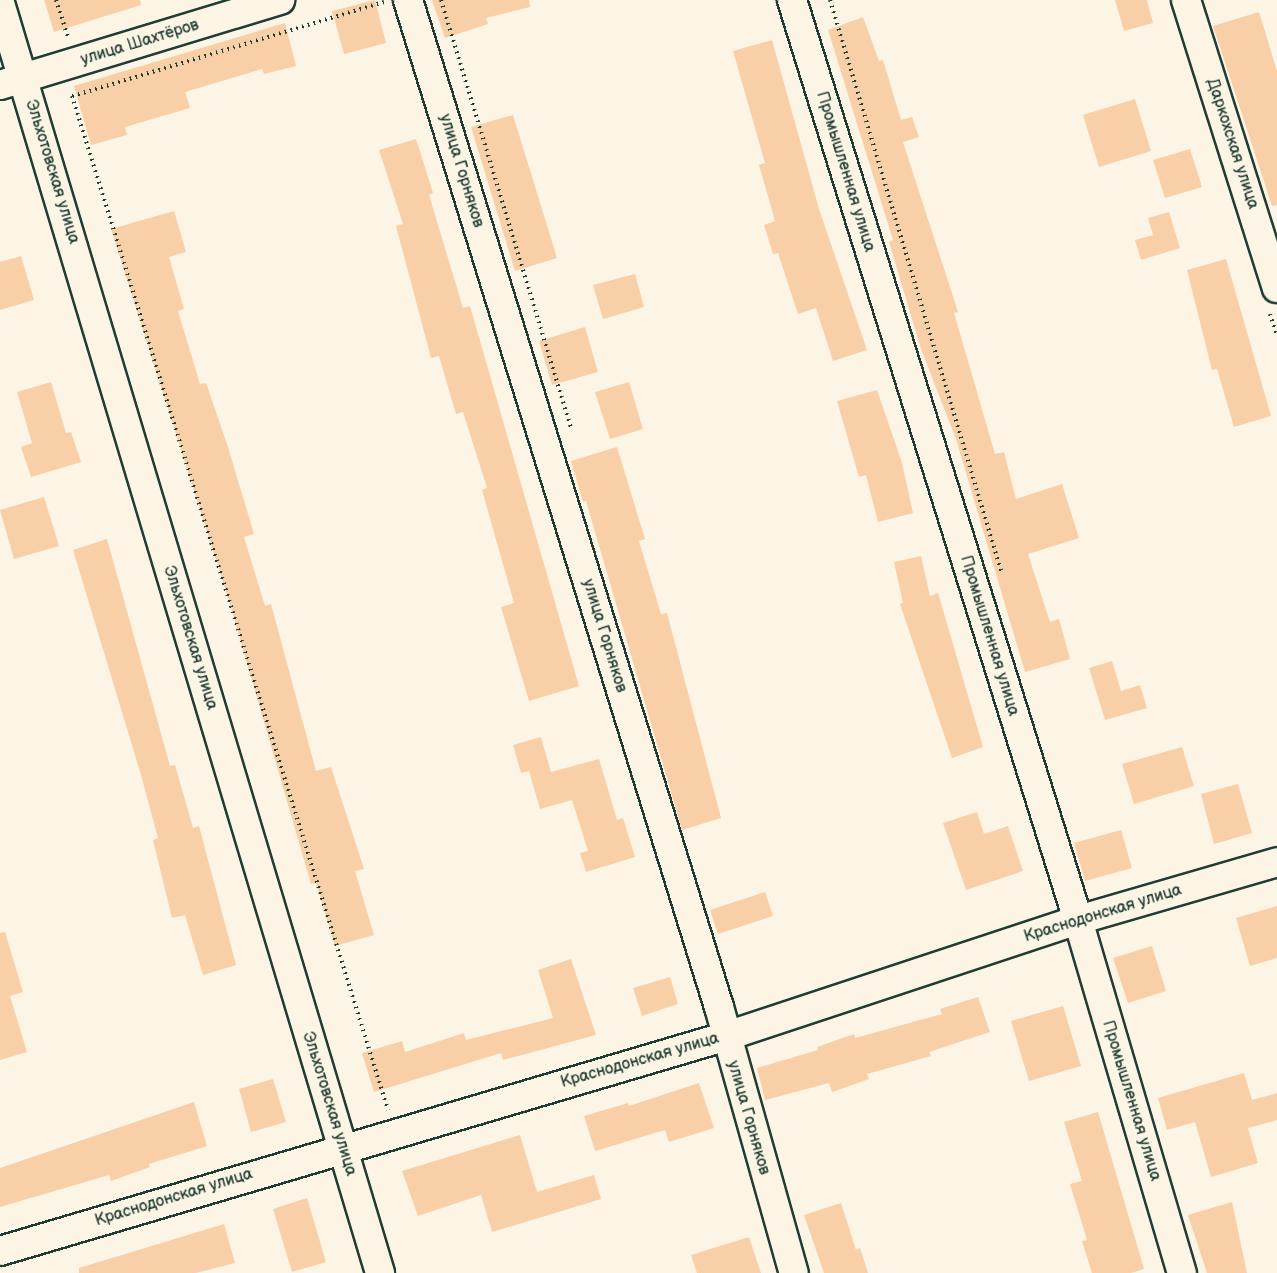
<!DOCTYPE html>
<html>
<head>
<meta charset="utf-8">
<style>
	body { margin:0 }
	#map { position:relative; width:1277px; height:1273px; overflow:hidden; background:#fcf5e5; font-family:"Balsamiq Sans",sans-serif }
	div>[style] { position:absolute }
	.building>* { inset:0; background:#f8cfa7 }
	.path>* { height:4px; margin-top:-2px; transform-origin:0; background:repeating-linear-gradient(90deg,#1f3d34 0 1.5px,transparent 0 6px) }
	.roads { filter:drop-shadow(2px 0 #1f3d34) drop-shadow(-2px 0 #1f3d34) drop-shadow(0 2px #1f3d34) drop-shadow(0 -2px #1f3d34) }
	.minor>* { height:28px; margin:-14px; padding:0 14px; transform-origin:14px; border-radius:14px; background:#fcf5e5 }
	span { translate:-50% -50%; white-space:nowrap; text-align:center; line-height:1.15; -webkit-text-stroke:5px #fcf5e5; paint-order:stroke }
	.street-label { font-size:16px; color:#1f3d34 }
</style>
</head>
<body>
<div id="map">
	<div class="building">
		<i style="clip-path:polygon(44px 0,140px 0,141px 5px,54px 32px)"></i>
		<i style="clip-path:polygon(375px 0,386px 43px,344px 54px,332px 11px)"></i>
		<i style="clip-path:polygon(432px 0,529px 0,530px 7px,486px 18px,488px 24px,445px 38px)"></i>
		<i style="clip-path:polygon(1115px 0,1147px 0,1153px 23px,1124px 31px)"></i>
		<i style="clip-path:polygon(1259px 12px,1277px 71px,1277px 205px,1272px 206px,1213px 26px)"></i>
		<i style="clip-path:polygon(863px 17px,879px 61px,883px 60px,901px 120px,912px 117px,919px 137px,903px 142px,958px 312px,954px 313px,995px 454px,1004px 452px,1016px 499px,1062px 484px,1079px 538px,1028px 554px,1050px 622px,1059px 619px,1070px 659px,1025px 672px,956px 439px,921px 349px,889px 242px,893px 240px,828px 30px)"></i>
		<i style="clip-path:polygon(285px 23px,296px 66px,264px 74px,262px 69px,185px 92px,190px 108px,125px 127px,127px 135px,91px 145px,74px 86px)"></i>
		<i style="clip-path:polygon(772px 40px,819px 209px,867px 350px,833px 361px,816px 308px,798px 314px,778px 253px,773px 254px,764px 225px,775px 221px,759px 165px,765px 163px,733px 51px)"></i>
		<i style="clip-path:polygon(1135px 99px,1151px 151px,1099px 167px,1083px 115px)"></i>
		<i style="clip-path:polygon(513px 115px,557px 258px,515px 271px,471px 127px)"></i>
		<i style="clip-path:polygon(416px 139px,433px 193px,429px 195px,463px 308px,470px 306px,579px 686px,529px 701px,501px 607px,514px 603px,482px 490px,487px 488px,463px 412px,456px 414px,439px 356px,431px 358px,396px 226px,403px 224px,379px 150px)"></i>
		<i style="clip-path:polygon(1190px 149px,1202px 187px,1165px 198px,1153px 160px)"></i>
		<i style="clip-path:polygon(174px 211px,186px 252px,169px 257px,184px 309px,178px 311px,200px 384px,206px 383px,227px 444px,254px 534px,244px 537px,265px 606px,271px 604px,316px 771px,331px 767px,364px 869px,355px 871px,374px 935px,335px 946px,316px 883px,311px 884px,229px 601px,111px 229px)"></i>
		<i style="clip-path:polygon(1169px 212px,1180px 248px,1141px 260px,1135px 240px,1153px 235px,1148px 218px)"></i>
		<i style="clip-path:polygon(21px 256px,34px 300px,0 310px,0 262px)"></i>
		<i style="clip-path:polygon(1226px 259px,1271px 416px,1234px 427px,1217px 369px,1212px 370px,1187px 270px)"></i>
		<i style="clip-path:polygon(635px 274px,644px 307px,603px 319px,593px 285px)"></i>
		<i style="clip-path:polygon(585px 327px,598px 372px,552px 385px,539px 341px)"></i>
		<i style="clip-path:polygon(51px 382px,66px 433px,71px 432px,81px 462px,31px 477px,21px 447px,32px 443px,17px 392px)"></i>
		<i style="clip-path:polygon(629px 382px,643px 429px,610px 439px,595px 392px)"></i>
		<i style="clip-path:polygon(877px 390px,902px 463px,913px 513px,878px 522px,866px 475px,859px 477px,837px 401px)"></i>
		<i style="clip-path:polygon(617px 447px,645px 539px,639px 541px,661px 614px,667px 613px,721px 818px,682px 830px,586px 501px,583px 502px,571px 461px)"></i>
		<i style="clip-path:polygon(44px 497px,59px 546px,14px 559px,0 510px)"></i>
		<i style="clip-path:polygon(107px 539px,170px 766px,175px 765px,193px 828px,199px 826px,236px 965px,203px 975px,185px 915px,172px 918px,153px 840px,158px 838px,141px 775px,73px 550px)"></i>
		<i style="clip-path:polygon(921px 556px,930px 596px,938px 593px,983px 747px,952px 758px,900px 604px,903px 603px,894px 562px)"></i>
		<i style="clip-path:polygon(1112px 661px,1121px 691px,1140px 685px,1147px 708px,1105px 720px,1089px 668px)"></i>
		<i style="clip-path:polygon(541px 737px,551px 772px,599px 759px,617px 820px,623px 818px,635px 857px,586px 872px,580px 853px,588px 851px,572px 800px,540px 809px,529px 771px,521px 773px,513px 745px)"></i>
		<i style="clip-path:polygon(1182px 747px,1194px 786px,1134px 804px,1122px 764px)"></i>
		<i style="clip-path:polygon(1238px 784px,1252px 833px,1214px 844px,1201px 794px)"></i>
		<i style="clip-path:polygon(977px 812px,984px 834px,1008px 826px,1023px 871px,966px 890px,943px 823px)"></i>
		<i style="clip-path:polygon(1121px 830px,1132px 868px,1085px 881px,1074px 843px)"></i>
		<i style="clip-path:polygon(765px 892px,773px 916px,718px 934px,710px 910px)"></i>
		<i style="clip-path:polygon(1277px 906px,1277px 958px,1250px 966px,1236px 918px)"></i>
		<i style="clip-path:polygon(5px 932px,23px 992px,10px 996px,27px 1052px,0 1060px,0 933px)"></i>
		<i style="clip-path:polygon(1152px 946px,1166px 991px,1128px 1003px,1113px 958px)"></i>
		<i style="clip-path:polygon(571px 959px,596px 1035px,503px 1060px,501px 1053px,374px 1092px,362px 1053px,402px 1041px,405px 1052px,464px 1033px,466px 1040px,553px 1018px,538px 970px)"></i>
		<i style="clip-path:polygon(670px 977px,678px 1004px,642px 1016px,633px 988px)"></i>
		<i style="clip-path:polygon(978px 997px,990px 1032px,929px 1052px,931px 1056px,867px 1074px,869px 1079px,832px 1092px,829px 1083px,765px 1100px,757px 1068px,818px 1050px,817px 1047px,854px 1034px,855px 1038px,942px 1014px,940px 1009px)"></i>
		<i style="clip-path:polygon(1063px 1006px,1081px 1066px,1029px 1081px,1011px 1021px)"></i>
		<i style="clip-path:polygon(1244px 1073px,1252px 1100px,1277px 1093px,1277px 1120px,1248px 1128px,1258px 1163px,1211px 1177px,1195px 1122px,1167px 1130px,1158px 1098px)"></i>
		<i style="clip-path:polygon(273px 1079px,286px 1122px,251px 1132px,239px 1089px)"></i>
		<i style="clip-path:polygon(699px 1083px,714px 1128px,669px 1142px,665px 1130px,595px 1151px,584px 1116px,628px 1103px,629px 1106px)"></i>
		<i style="clip-path:polygon(194px 1102px,207px 1146px,149px 1164px,150px 1167px,111px 1181px,109px 1175px,0 1207px,0 1168px)"></i>
		<i style="clip-path:polygon(1098px 1112px,1144px 1269px,1131px 1273px,1092px 1273px,1082px 1241px,1087px 1240px,1070px 1184px,1082px 1181px,1064px 1122px)"></i>
		<i style="clip-path:polygon(520px 1135px,537px 1192px,594px 1175px,601px 1199px,492px 1232px,481px 1195px,418px 1216px,402px 1171px)"></i>
		<i style="clip-path:polygon(307px 1198px,326px 1262px,292px 1272px,273px 1209px)"></i>
		<i style="clip-path:polygon(1232px 1202px,1247px 1273px,1207px 1273px,1188px 1215px)"></i>
		<i style="clip-path:polygon(841px 1203px,856px 1250px,860px 1248px,868px 1273px,824px 1273px,804px 1215px)"></i>
		<i style="clip-path:polygon(224px 1224px,235px 1263px,196px 1273px,79px 1273px,79px 1268px)"></i>
		<i style="clip-path:polygon(749px 1237px,761px 1273px,697px 1273px,691px 1255px)"></i>
	</div>
	<div class="path">
		<i style="left:56px;top:0;width:39px;rotate:72deg"></i>
		<i style="left:441px;top:0;width:446px;rotate:73.1deg"></i>
		<i style="left:830px;top:0;width:599px;rotate:73.32deg"></i>
		<i style="left:384px;top:2px;width:326px;rotate:163.2deg"></i>
		<i style="left:72px;top:96px;width:1062px;rotate:72.69deg"></i>
		<i style="left:1270px;top:314px;width:23px;rotate:72deg"></i>
	</div>
	<div class="roads">
		<div class="minor">
			<i style="left:408px;top:0;width:1054px;rotate:72.84deg"></i>
			<i style="left:719px;top:1007px;width:276px;rotate:74.3deg"></i>
			<i style="left:792px;top:0;width:963px;rotate:72.73deg"></i>
			<i style="left:1078px;top:920px;width:368px;rotate:73.6deg"></i>
			<i style="left:1186px;top:0;width:302px;rotate:72.5deg"></i>
			<i style="left:0;top:3px;width:1326px;rotate:73.34deg"></i>
			<i style="left:0;top:85px;width:293px;rotate:-16.9deg"></i>
			<i style="left:0;top:1251px;width:755px;rotate:-16.47deg"></i>
			<i style="left:724px;top:1037px;width:373px;rotate:-18.3deg"></i>
			<i style="left:1078px;top:920px;width:207px;rotate:-16.2deg"></i>
		</div>
	</div>
	<div class="street-label">
		<span style="left:140px;top:43px;rotate:-17deg">улица Шахтёров</span>
		<span style="left:1232px;top:144px;rotate:72deg">Даркохская улица</span>
		<span style="left:461px;top:171px;rotate:73deg">улица Горняков</span>
		<span style="left:52px;top:172px;rotate:73deg">Эльхотовская улица</span>
		<span style="left:845px;top:172px;rotate:73deg">Промышленная улица</span>
		<span style="left:604px;top:636px;rotate:73deg">улица Горняков</span>
		<span style="left:989px;top:636px;rotate:73deg">Промышленная улица</span>
		<span style="left:190px;top:638px;rotate:73deg">Эльхотовская улица</span>
		<span style="left:1103px;top:914px;rotate:-17deg">Краснодонская улица</span>
		<span style="left:640px;top:1061px;rotate:-16deg">Краснодонская улица</span>
		<span style="left:1131px;top:1101px;rotate:73deg">Промышленная улица</span>
		<span style="left:329px;top:1104px;rotate:73deg">Эльхотовская улица</span>
		<span style="left:748px;top:1118px;rotate:74deg">улица Горняков</span>
		<span style="left:174px;top:1198px;rotate:-17deg">Краснодонская улица</span>
	</div>
</div>
</body>
</html>
